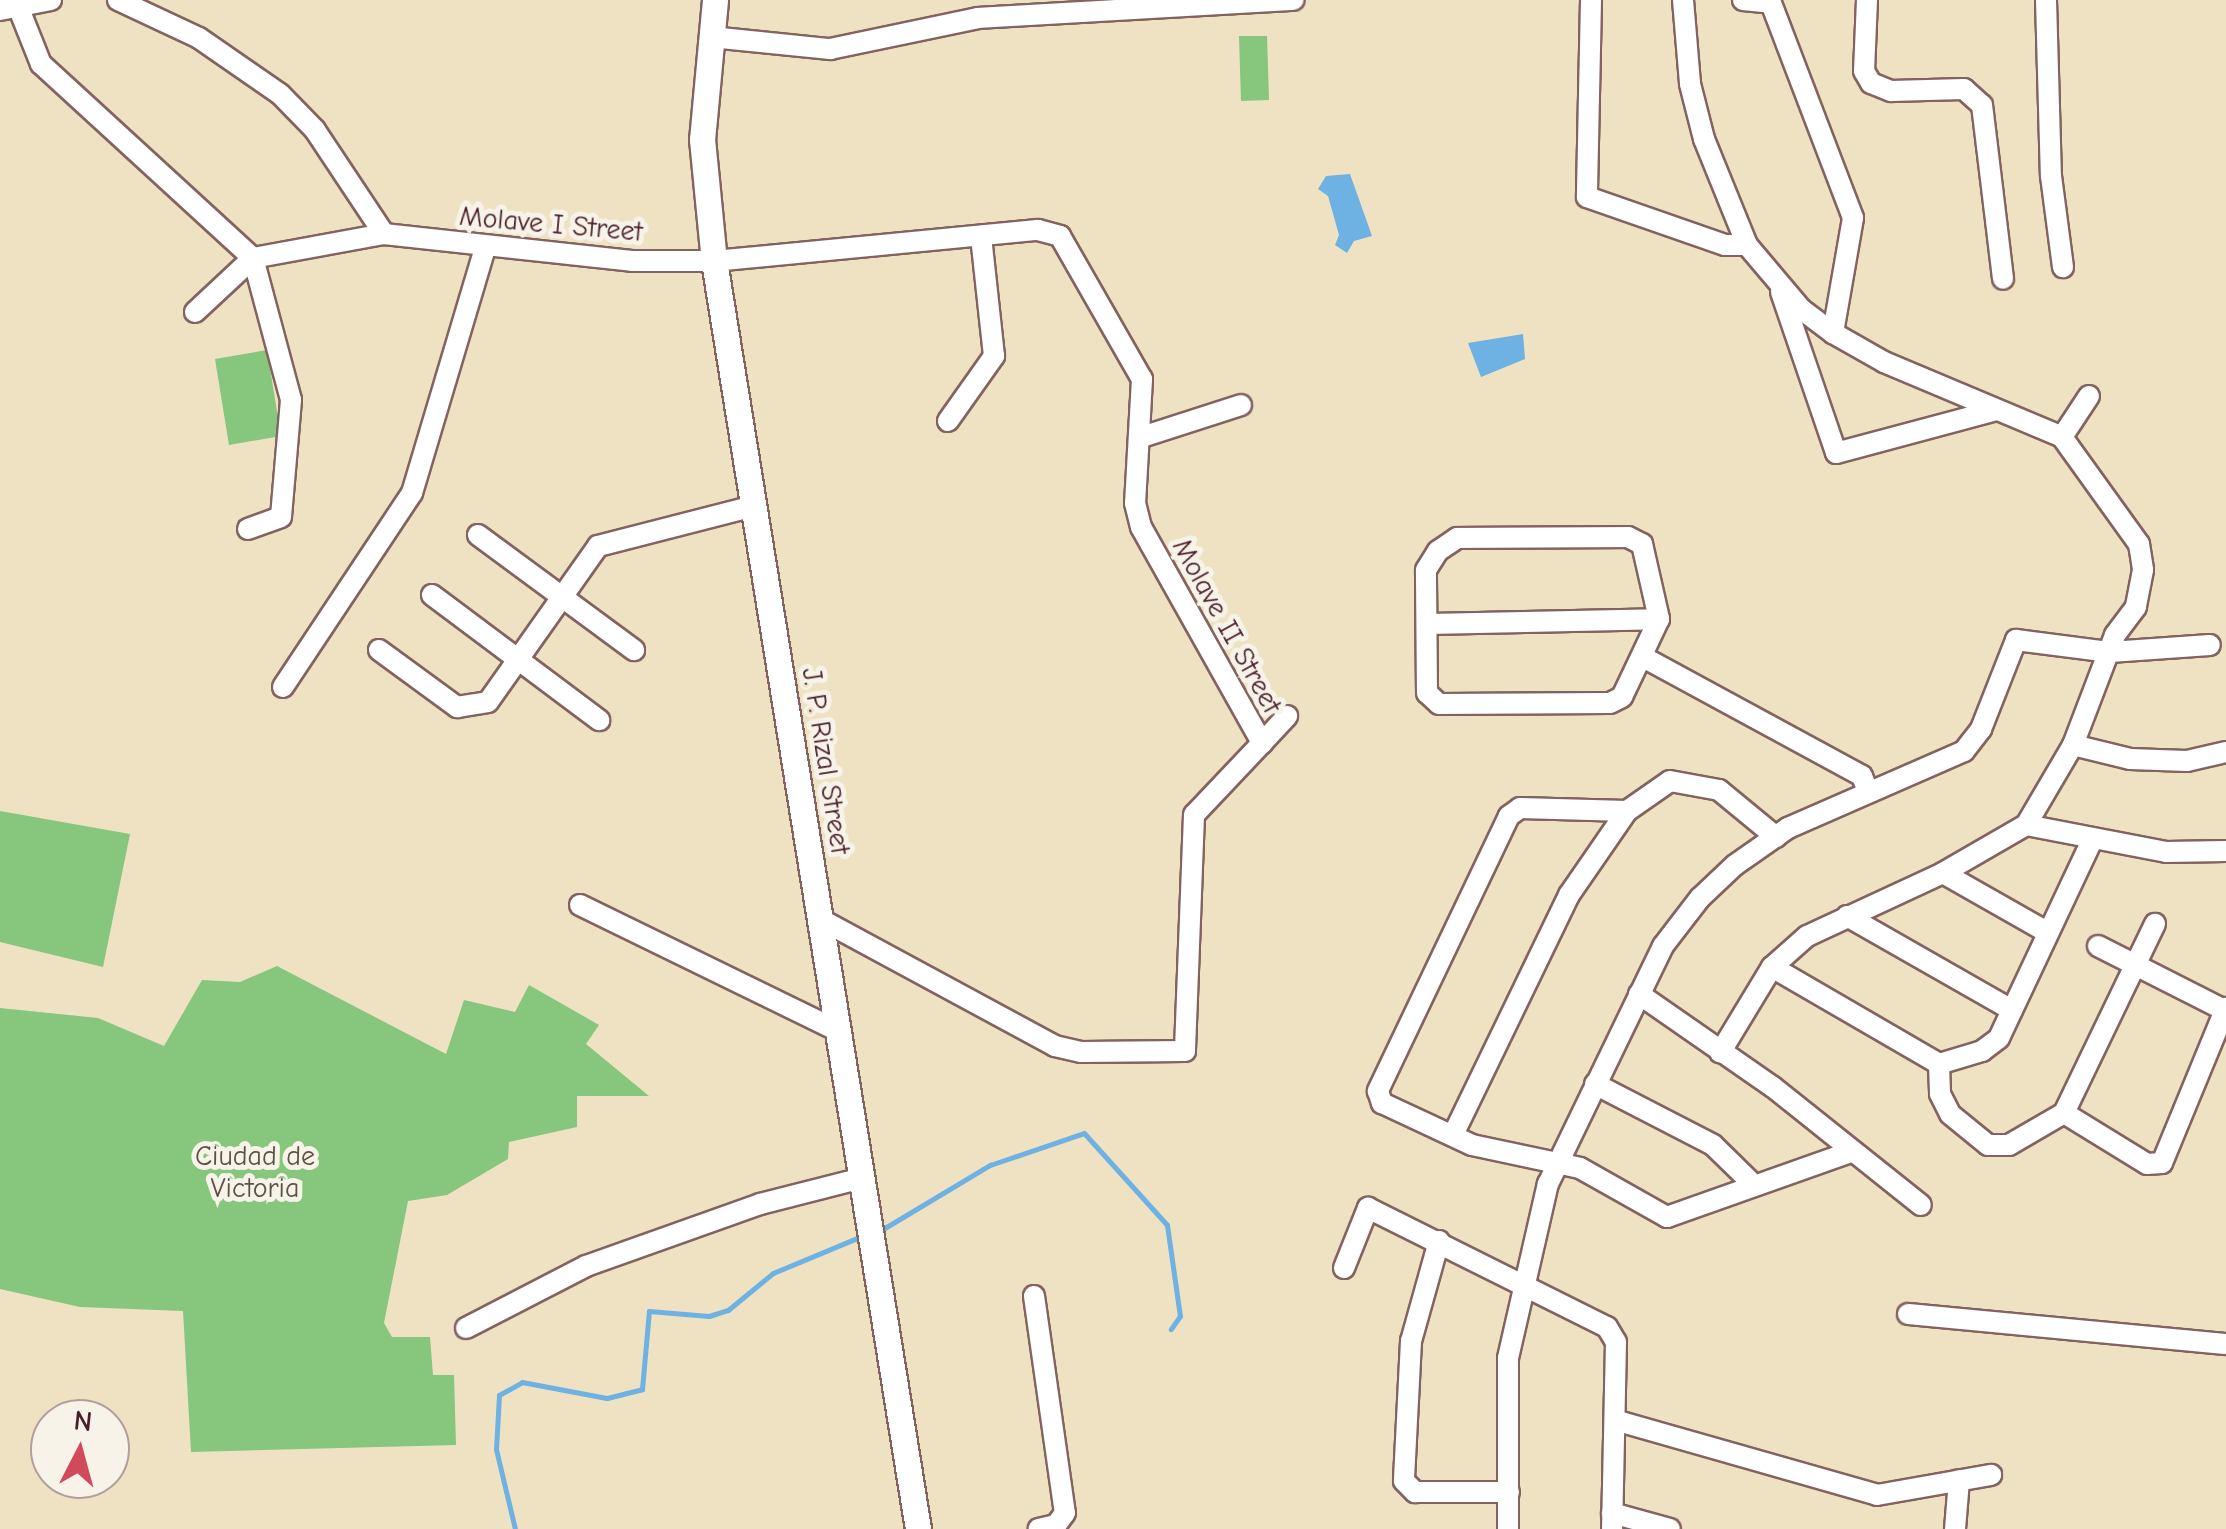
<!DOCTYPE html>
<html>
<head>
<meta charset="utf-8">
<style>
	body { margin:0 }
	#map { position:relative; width:2226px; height:1529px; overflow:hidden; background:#eee2c3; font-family:"Comic Neue",sans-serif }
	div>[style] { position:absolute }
	.green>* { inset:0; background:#86c67d }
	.water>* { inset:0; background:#6eb1e3 }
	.stream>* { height:5px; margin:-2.5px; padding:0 2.5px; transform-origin:2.5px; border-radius:2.5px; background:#6eb1e3 }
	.roads { filter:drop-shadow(2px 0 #836360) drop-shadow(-2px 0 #836360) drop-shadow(0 2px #836360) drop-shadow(0 -2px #836360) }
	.minor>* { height:20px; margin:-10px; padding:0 10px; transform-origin:10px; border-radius:10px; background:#fff }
	.major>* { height:25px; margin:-12.5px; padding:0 12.5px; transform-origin:12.5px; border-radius:12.5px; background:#fff }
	span { translate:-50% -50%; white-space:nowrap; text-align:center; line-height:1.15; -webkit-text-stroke:10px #f7f3e8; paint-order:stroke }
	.street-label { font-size:28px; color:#4a1f2b }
	.park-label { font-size:28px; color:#5c5144 }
	.north { position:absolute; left:30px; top:1399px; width:100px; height:100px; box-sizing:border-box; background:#f7f3e8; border:2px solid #b29e9c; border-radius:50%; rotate:6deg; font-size:28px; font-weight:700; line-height:40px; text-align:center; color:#4a1f2b }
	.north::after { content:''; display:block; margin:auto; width:35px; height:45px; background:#d1495b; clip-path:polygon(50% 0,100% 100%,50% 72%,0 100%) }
</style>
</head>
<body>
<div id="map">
	<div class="green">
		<i style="clip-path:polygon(1239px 36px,1267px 36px,1269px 100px,1241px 101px)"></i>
		<i style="clip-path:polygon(267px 350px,281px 436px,229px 445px,215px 359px)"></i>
		<i style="clip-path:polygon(0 811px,130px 834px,103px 967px,0 942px)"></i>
		<i style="clip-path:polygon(277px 966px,446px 1054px,464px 1000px,515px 1012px,529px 985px,599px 1025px,586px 1044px,649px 1096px,577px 1096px,577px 1127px,509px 1142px,508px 1159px,447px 1195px,408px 1201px,384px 1323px,392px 1337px,430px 1337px,433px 1375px,454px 1375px,456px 1445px,191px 1452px,183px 1311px,80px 1307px,0 1289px,0 1008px,98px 1018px,164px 1046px,202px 980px,240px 982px)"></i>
	</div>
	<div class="water">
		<i style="clip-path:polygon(1350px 174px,1372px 236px,1354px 241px,1347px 253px,1335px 245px,1339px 235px,1328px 196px,1318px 189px,1326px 176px)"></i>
		<i style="clip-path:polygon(1523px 334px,1525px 359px,1481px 377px,1468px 343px)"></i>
	</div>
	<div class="stream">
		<i style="left:878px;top:1232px;width:131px;rotate:-30.9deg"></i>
		<i style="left:990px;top:1165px;width:99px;rotate:-18.8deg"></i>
		<i style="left:1084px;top:1133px;width:124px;rotate:47.9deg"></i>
		<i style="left:1167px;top:1225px;width:92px;rotate:81.9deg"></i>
		<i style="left:1180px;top:1316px;width:16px;rotate:125deg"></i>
		<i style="left:515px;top:1529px;width:82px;rotate:-103.4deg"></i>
		<i style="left:496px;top:1449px;width:54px;rotate:-86.8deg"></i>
		<i style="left:499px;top:1395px;width:26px;rotate:-29deg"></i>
		<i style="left:522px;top:1382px;width:86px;rotate:10.7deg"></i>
		<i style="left:607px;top:1398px;width:36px;rotate:-14deg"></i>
		<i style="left:642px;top:1389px;width:78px;rotate:-84.9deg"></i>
		<i style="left:649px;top:1311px;width:60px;rotate:4.8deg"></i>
		<i style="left:709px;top:1316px;width:20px;rotate:-18deg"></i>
		<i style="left:728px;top:1310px;width:58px;rotate:-39.4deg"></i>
		<i style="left:773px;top:1273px;width:96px;rotate:-22.6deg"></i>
	</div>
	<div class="roads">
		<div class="minor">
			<i style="left:118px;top:0;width:89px;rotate:25.1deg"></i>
			<i style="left:199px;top:38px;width:98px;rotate:34.7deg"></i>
			<i style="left:280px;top:94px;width:50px;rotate:45.8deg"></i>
			<i style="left:315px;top:130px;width:125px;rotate:56.4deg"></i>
			<i style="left:1591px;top:0;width:197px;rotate:91.2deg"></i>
			<i style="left:1587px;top:197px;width:146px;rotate:19.2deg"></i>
			<i style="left:1725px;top:245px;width:22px"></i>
			<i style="left:1683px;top:0;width:84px;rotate:85.2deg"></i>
			<i style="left:1690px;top:84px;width:57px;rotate:75.7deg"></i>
			<i style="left:1704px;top:139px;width:114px;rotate:67.9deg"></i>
			<i style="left:1747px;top:245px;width:84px;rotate:49.8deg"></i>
			<i style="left:1801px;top:309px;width:40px;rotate:37deg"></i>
			<i style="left:1833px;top:333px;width:59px;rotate:29.6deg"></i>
			<i style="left:1884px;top:362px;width:193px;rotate:22.8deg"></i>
			<i style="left:2062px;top:437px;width:132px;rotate:54.3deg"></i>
			<i style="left:2139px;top:544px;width:26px;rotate:81deg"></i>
			<i style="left:2143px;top:570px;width:38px;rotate:101deg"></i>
			<i style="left:2136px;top:607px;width:35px;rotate:127deg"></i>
			<i style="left:2115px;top:635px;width:118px;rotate:110.9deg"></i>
			<i style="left:2073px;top:745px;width:93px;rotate:120.4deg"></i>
			<i style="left:2026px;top:825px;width:96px;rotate:150deg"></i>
			<i style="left:1943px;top:873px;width:150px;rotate:155.1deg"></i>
			<i style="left:1807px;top:936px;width:47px;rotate:138.5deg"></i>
			<i style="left:1772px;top:967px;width:100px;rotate:121.2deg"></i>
			<i style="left:1743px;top:0;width:28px;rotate:6deg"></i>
			<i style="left:1771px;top:3px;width:230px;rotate:69.1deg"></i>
			<i style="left:1853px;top:218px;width:117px;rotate:99.9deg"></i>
			<i style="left:1867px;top:0;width:71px;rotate:92.4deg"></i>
			<i style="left:1864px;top:71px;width:14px;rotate:60deg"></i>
			<i style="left:1871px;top:83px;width:22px;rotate:22deg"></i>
			<i style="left:1891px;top:91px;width:73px;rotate:-1.6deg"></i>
			<i style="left:1964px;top:89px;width:24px;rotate:42deg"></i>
			<i style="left:1982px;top:105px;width:175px;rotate:83.1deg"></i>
			<i style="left:2046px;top:0;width:176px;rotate:88.4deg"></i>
			<i style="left:2051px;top:176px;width:92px;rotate:82.5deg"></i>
			<i style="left:17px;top:4px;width:65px;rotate:68.2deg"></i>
			<i style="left:41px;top:64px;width:287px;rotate:42.5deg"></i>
			<i style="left:253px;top:258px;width:147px;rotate:75deg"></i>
			<i style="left:291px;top:400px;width:117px;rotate:94.9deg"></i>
			<i style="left:281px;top:517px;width:35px;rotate:160deg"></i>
			<i style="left:0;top:10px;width:52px;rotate:-11.1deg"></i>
			<i style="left:711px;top:37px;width:120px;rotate:5.8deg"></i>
			<i style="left:830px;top:49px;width:151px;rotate:-11.8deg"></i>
			<i style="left:978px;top:18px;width:316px;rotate:-3.3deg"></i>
			<i style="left:1781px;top:292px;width:170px;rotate:71.1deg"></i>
			<i style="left:1836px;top:453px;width:163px;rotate:-15deg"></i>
			<i style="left:195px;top:312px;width:79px;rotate:-43deg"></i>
			<i style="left:253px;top:258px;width:133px;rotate:-10.4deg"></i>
			<i style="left:384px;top:234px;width:249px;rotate:6.2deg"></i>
			<i style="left:632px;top:261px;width:82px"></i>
			<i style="left:714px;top:261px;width:325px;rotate:-5.5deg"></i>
			<i style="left:1038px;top:230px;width:23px;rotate:15deg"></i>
			<i style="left:1060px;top:236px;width:165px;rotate:60.2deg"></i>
			<i style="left:1142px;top:379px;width:124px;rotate:93.2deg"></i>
			<i style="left:1135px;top:503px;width:25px;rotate:76deg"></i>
			<i style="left:1141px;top:527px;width:248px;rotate:60.7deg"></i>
			<i style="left:1262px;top:743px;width:99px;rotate:133.4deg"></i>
			<i style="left:1194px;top:815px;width:236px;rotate:92.2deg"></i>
			<i style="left:1185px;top:1051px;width:104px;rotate:179.4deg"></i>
			<i style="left:1081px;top:1052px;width:27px;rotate:-167deg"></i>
			<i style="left:1055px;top:1046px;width:265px;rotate:-151.6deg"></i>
			<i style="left:948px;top:421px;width:80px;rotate:-54.7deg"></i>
			<i style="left:994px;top:356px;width:121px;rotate:-96.2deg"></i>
			<i style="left:1142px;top:437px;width:104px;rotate:-17.9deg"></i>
			<i style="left:2062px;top:437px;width:49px;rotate:-56.6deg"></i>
			<i style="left:478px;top:535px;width:194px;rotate:36.4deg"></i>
			<i style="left:1628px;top:537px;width:16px;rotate:27deg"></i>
			<i style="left:1642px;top:544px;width:77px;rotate:77.2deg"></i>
			<i style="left:1659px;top:619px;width:86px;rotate:115.4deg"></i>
			<i style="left:1622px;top:697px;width:13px;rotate:153deg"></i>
			<i style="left:1610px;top:703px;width:171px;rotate:179.7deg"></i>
			<i style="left:1439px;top:704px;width:16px;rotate:-137deg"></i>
			<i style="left:1427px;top:693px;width:123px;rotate:-90.5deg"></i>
			<i style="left:1426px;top:570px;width:22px;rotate:-58deg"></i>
			<i style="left:1438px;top:551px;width:23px;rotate:-34deg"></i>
			<i style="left:1457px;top:538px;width:171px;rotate:-0.3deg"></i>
			<i style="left:432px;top:595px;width:209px;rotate:36.8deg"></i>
			<i style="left:1427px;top:624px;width:232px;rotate:-1.2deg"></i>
			<i style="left:379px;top:650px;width:97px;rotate:36.2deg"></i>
			<i style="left:457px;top:707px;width:31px;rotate:-9deg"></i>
			<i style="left:488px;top:702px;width:191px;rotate:-54.8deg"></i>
			<i style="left:598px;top:546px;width:161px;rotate:-14.4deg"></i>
			<i style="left:1643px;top:657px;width:249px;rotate:28.5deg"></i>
			<i style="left:1862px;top:776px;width:17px;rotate:69deg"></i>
			<i style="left:283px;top:687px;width:233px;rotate:-56.4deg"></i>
			<i style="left:412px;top:493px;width:256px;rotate:-73.4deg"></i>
			<i style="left:1262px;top:743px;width:37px;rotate:-47deg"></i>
			<i style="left:2073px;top:745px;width:59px;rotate:13.8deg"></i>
			<i style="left:2130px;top:759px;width:57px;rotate:2deg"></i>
			<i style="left:2187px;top:761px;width:40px;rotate:-13deg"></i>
			<i style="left:1627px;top:811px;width:107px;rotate:-178.4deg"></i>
			<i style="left:1520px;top:808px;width:14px;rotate:144deg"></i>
			<i style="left:1509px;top:816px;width:305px;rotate:115.5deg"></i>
			<i style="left:1378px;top:1091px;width:13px;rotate:72deg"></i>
			<i style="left:1382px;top:1103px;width:99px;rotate:25deg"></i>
			<i style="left:1472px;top:1145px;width:110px;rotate:12deg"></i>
			<i style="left:1580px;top:1168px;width:100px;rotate:29.4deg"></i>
			<i style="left:1667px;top:1217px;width:197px;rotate:-19.5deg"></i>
			<i style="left:2026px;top:825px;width:143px;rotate:10.9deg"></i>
			<i style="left:2166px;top:852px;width:60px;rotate:-1deg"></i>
			<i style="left:1943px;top:873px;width:120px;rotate:29.6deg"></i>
			<i style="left:580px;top:905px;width:289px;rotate:26deg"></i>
			<i style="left:1847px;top:916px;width:190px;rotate:29.7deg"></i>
			<i style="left:2098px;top:946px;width:139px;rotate:26.9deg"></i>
			<i style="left:1772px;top:967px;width:193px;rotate:30.1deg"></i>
			<i style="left:1939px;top:1064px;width:45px;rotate:-16.8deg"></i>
			<i style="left:1982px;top:1051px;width:21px;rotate:-37deg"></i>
			<i style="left:1999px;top:1038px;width:219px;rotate:-64.8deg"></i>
			<i style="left:1639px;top:994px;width:163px;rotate:34.8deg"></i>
			<i style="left:1773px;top:1087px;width:189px;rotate:38.6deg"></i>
			<i style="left:1939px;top:1064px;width:30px;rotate:88deg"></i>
			<i style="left:1940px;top:1094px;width:22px;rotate:63deg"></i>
			<i style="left:1950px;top:1114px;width:49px;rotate:39.2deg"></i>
			<i style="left:1988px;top:1145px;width:21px"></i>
			<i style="left:2009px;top:1145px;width:64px;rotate:-30.2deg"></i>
			<i style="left:2064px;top:1113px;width:210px;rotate:-64.3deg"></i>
			<i style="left:1595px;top:1084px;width:133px;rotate:27.3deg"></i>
			<i style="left:1713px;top:1145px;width:57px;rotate:44.3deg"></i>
			<i style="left:2064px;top:1113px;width:97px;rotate:31.6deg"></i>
			<i style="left:2147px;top:1164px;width:15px;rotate:-4deg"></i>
			<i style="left:2162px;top:1163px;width:168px;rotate:-67.6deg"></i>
			<i style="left:1453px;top:1135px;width:267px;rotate:-64.2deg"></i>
			<i style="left:1569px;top:895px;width:102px;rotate:-55.4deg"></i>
			<i style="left:1627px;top:811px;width:52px;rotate:-34.9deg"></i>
			<i style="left:1670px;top:781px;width:50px;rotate:10.4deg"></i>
			<i style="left:1719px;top:790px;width:74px;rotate:39.5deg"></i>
			<i style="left:1439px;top:1241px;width:104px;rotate:105.6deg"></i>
			<i style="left:1411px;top:1341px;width:140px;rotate:92.9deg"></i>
			<i style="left:1404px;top:1481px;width:16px;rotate:45deg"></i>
			<i style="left:1415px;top:1492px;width:94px"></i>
			<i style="left:1344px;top:1268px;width:65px;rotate:-68.2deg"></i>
			<i style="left:1368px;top:1208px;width:267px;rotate:26.5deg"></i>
			<i style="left:1607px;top:1327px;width:17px;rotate:59deg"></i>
			<i style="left:1616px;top:1342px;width:187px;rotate:91.2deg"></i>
			<i style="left:1034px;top:1296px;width:219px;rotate:81.9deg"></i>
			<i style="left:1065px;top:1513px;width:15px;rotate:127deg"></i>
			<i style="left:1056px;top:1525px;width:18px;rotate:167deg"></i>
			<i style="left:1908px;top:1314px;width:319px;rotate:5.4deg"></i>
			<i style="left:466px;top:1328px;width:135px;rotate:-27.3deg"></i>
			<i style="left:586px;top:1266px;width:185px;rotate:-19.6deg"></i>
			<i style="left:760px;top:1204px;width:105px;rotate:-14.3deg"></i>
			<i style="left:1618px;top:1421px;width:269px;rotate:15.9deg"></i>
			<i style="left:1877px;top:1495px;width:116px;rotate:-10deg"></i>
			<i style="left:1612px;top:1513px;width:60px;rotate:15.4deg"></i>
			<i style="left:1508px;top:1529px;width:171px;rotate:-90deg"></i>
			<i style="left:1508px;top:1358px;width:179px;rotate:-77.1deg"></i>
			<i style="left:1548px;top:1184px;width:264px;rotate:-64.2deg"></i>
			<i style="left:1663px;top:946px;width:61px;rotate:-52.4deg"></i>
			<i style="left:1700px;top:898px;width:48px;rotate:-43.3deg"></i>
			<i style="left:1735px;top:865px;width:65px;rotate:-34.9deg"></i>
			<i style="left:1788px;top:828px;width:192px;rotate:-23.6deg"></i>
			<i style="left:1964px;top:751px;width:28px;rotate:-52deg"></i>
			<i style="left:1981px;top:729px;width:96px;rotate:-68.5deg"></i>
			<i style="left:2016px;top:640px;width:95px;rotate:7.3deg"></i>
			<i style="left:2110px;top:652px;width:100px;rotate:-4deg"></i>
			<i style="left:1955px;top:1529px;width:49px;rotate:-85.3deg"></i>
		</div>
		<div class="major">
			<i style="left:715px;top:0;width:140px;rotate:95.3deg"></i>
			<i style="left:702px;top:139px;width:123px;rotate:84.4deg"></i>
			<i style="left:714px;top:261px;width:1284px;rotate:80.86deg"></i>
		</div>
	</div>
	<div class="street-label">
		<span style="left:551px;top:224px;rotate:5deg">Molave I Street</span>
		<span style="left:1227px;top:626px;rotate:61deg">Molave II Street</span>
		<span style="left:826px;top:761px;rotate:81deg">J. P. Rizal Street</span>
	</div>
	<div class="park-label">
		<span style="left:255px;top:1172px">Ciudad de<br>Victoria</span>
	</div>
	<div class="north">N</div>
</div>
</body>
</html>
